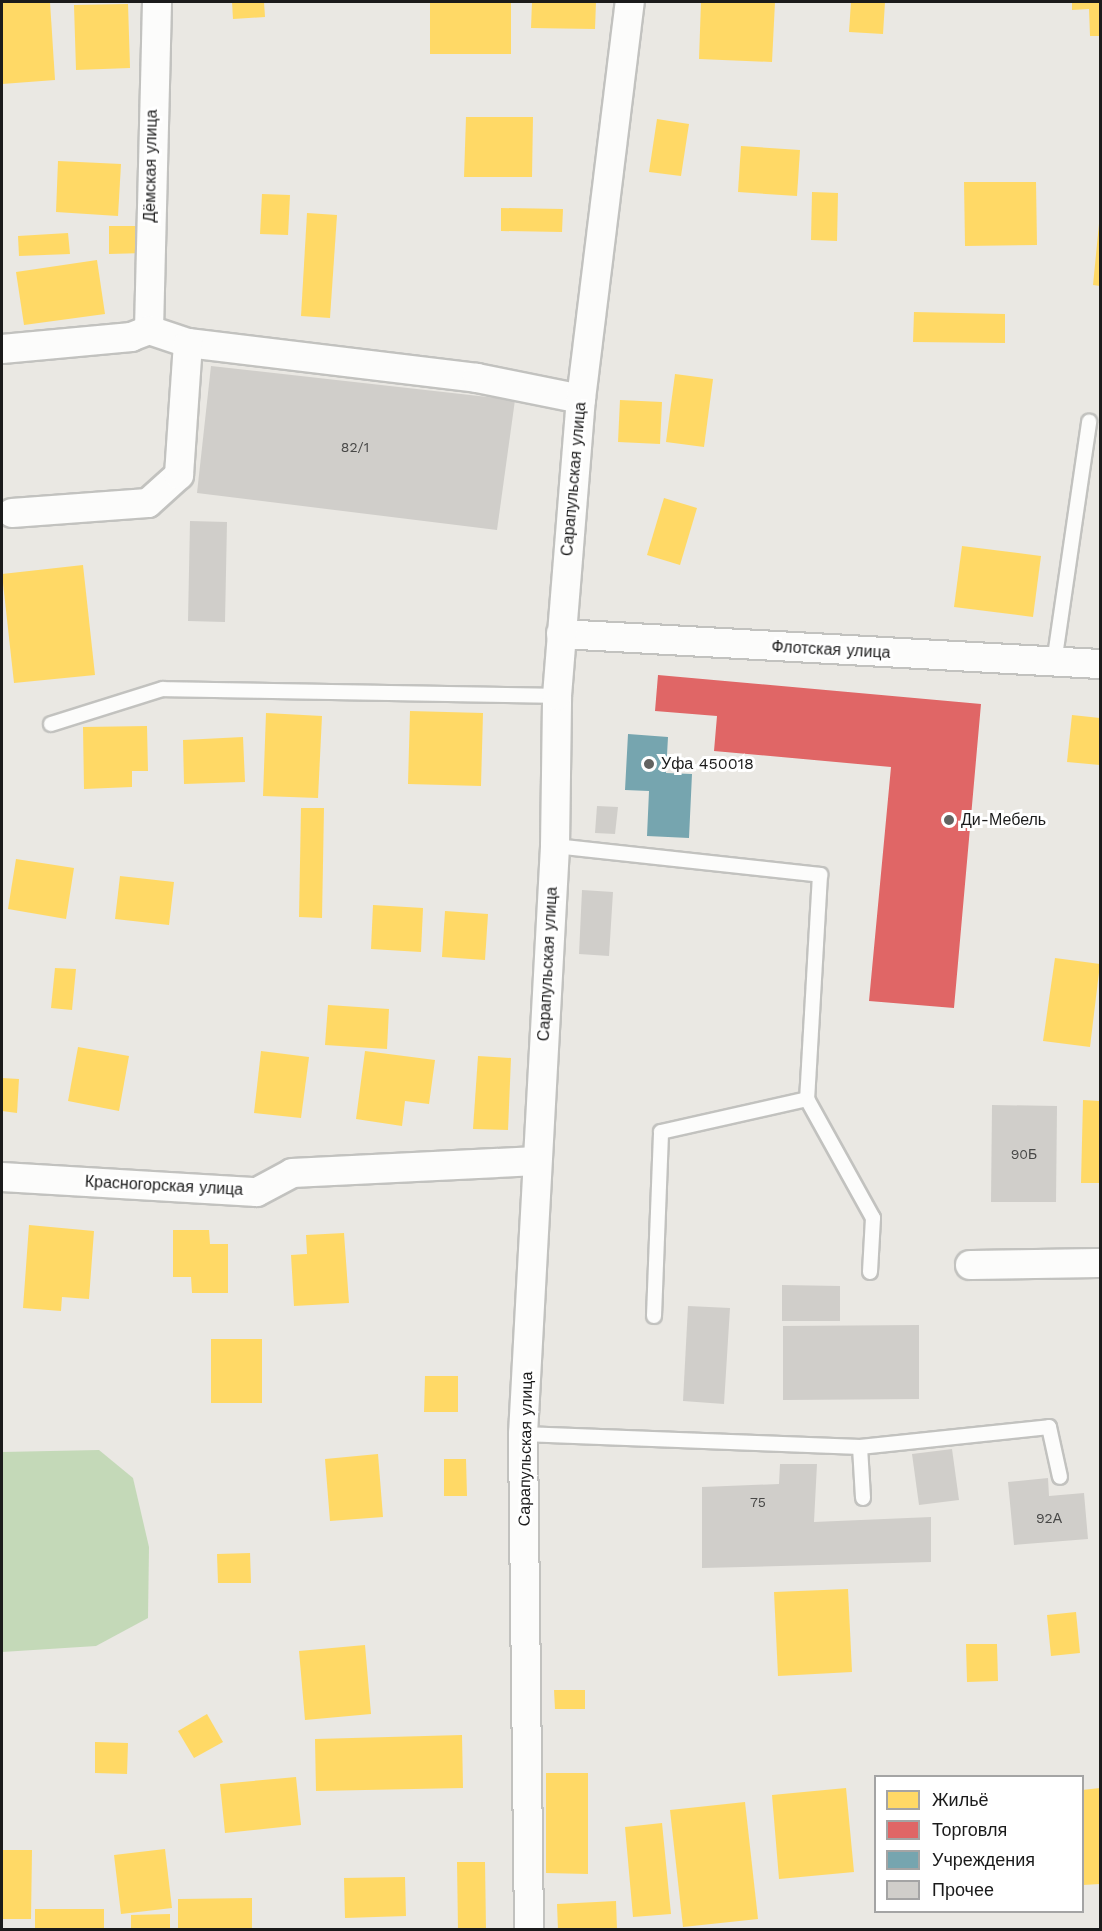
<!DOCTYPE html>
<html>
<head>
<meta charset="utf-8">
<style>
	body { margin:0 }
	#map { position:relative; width:1102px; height:1931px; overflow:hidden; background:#eae8e3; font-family:"Work Sans",sans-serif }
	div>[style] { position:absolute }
	.forest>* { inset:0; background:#c4d9b8 }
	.homes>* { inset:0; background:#ffd966 }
	.shops>* { inset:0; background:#e06666 }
	.public>* { inset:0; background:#76a5af }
	.building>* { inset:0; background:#d0ceca }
	.roads { filter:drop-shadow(2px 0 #c2c2bf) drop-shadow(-2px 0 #c2c2bf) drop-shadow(0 2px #c2c2bf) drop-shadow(0 -2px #c2c2bf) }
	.lane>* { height:14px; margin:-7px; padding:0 7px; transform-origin:7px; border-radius:7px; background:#fcfcfb }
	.street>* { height:28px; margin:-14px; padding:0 14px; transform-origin:14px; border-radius:14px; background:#fcfcfb }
	.dots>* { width:16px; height:16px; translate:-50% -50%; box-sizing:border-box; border:3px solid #fff; border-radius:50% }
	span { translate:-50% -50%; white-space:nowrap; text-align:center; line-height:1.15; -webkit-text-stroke:6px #fff; paint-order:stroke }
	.number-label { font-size:14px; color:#484847 }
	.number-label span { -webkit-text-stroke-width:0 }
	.street-label { font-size:16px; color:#1b1b1b }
	.poi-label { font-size:16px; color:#1b1b1b }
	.left { translate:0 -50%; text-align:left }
	.frame { position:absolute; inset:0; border:3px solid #1b1b1b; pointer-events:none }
	.legend { position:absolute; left:874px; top:1775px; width:210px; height:138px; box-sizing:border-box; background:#fff; border:2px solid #a4a4a4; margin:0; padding:8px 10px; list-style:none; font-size:18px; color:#1b1b1b }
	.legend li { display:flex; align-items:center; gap:12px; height:30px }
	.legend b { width:30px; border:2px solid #a4a4a4 }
</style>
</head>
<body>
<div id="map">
	<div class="forest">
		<i style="clip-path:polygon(99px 1450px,133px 1478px,149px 1547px,148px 1618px,96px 1646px,2px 1652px,2px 1452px)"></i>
	</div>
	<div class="homes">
		<i style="clip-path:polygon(2px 2px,50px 2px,55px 80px,2px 84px)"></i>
		<i style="clip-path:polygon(232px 2px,264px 2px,265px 17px,233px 19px)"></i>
		<i style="clip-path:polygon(430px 2px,511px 2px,511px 54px,430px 54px)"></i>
		<i style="clip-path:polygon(532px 2px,596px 2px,595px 29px,531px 28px)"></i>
		<i style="clip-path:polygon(701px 2px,775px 2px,772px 62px,699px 59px)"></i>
		<i style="clip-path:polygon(851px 2px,885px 2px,883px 34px,849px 32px)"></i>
		<i style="clip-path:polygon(1072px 2px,1100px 2px,1100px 36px,1090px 36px,1089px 9px,1072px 10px)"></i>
		<i style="clip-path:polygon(128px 4px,130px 68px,76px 70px,74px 5px)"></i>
		<i style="clip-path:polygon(466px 117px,533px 117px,532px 177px,464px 177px)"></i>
		<i style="clip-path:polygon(657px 119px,689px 124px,681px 176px,649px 172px)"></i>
		<i style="clip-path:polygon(741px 146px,800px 150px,797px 196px,738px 192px)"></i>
		<i style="clip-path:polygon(58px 161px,121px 164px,118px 216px,56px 212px)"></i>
		<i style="clip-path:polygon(964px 182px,1036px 182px,1037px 245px,965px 246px)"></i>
		<i style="clip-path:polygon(812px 192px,838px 193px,837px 241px,811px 240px)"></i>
		<i style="clip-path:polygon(262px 194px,290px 195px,288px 235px,260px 234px)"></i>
		<i style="clip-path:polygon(501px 208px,563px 209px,562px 232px,501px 231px)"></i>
		<i style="clip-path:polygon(307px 213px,337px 215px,330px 318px,301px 316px)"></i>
		<i style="clip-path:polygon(1099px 224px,1100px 224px,1100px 286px,1093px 285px)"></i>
		<i style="clip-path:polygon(109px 226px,145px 226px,145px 253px,109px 254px)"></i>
		<i style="clip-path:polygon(68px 233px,70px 254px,19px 256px,18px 236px)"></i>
		<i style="clip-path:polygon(97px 260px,105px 314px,24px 325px,16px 272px)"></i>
		<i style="clip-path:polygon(914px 312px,1005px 314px,1005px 343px,913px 342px)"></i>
		<i style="clip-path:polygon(675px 374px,713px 379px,704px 447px,666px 442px)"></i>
		<i style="clip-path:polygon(620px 400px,662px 402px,660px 444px,618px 442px)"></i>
		<i style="clip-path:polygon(664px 498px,697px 508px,680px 565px,647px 555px)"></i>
		<i style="clip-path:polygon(962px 546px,1041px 556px,1033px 617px,954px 607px)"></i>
		<i style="clip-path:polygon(83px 565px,95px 675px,14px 683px,2px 574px)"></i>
		<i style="clip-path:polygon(410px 711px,483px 713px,481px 786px,408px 784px)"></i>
		<i style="clip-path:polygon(266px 713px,322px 716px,318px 798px,263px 796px)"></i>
		<i style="clip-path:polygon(1072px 715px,1100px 718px,1100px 765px,1067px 762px)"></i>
		<i style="clip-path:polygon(147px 726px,148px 771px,132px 771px,132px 787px,84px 789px,83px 727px)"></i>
		<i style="clip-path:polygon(243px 737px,245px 782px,184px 784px,183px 740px)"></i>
		<i style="clip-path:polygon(301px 808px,324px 808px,322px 918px,299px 917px)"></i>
		<i style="clip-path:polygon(16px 859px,74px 868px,66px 919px,8px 909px)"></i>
		<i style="clip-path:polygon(120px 876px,174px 882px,169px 925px,115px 919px)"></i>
		<i style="clip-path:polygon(373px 905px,423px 908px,421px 952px,371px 949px)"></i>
		<i style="clip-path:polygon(445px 911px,488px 914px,485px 960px,442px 957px)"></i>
		<i style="clip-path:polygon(1055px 958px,1100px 964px,1090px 1047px,1043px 1041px)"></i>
		<i style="clip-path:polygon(55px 968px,76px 969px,72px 1010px,51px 1008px)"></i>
		<i style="clip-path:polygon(328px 1005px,389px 1009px,387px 1049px,325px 1045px)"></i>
		<i style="clip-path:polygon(78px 1047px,129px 1056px,119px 1111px,68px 1101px)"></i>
		<i style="clip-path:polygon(261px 1051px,309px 1057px,301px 1118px,254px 1113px)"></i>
		<i style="clip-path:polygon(365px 1051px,435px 1060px,429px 1104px,405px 1101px,402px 1126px,356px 1119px)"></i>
		<i style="clip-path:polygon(478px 1056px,511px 1058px,508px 1130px,473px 1129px)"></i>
		<i style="clip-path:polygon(2px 1078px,19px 1079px,17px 1113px,2px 1111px)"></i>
		<i style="clip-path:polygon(1083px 1100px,1100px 1101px,1100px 1183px,1081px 1183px)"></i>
		<i style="clip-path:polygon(29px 1225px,94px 1231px,89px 1299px,62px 1297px,61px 1311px,23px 1308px)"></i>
		<i style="clip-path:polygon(173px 1230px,209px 1230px,210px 1244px,228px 1244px,228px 1293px,192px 1293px,191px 1277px,173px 1277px)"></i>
		<i style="clip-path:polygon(344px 1233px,349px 1303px,294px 1306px,291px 1255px,307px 1254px,306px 1235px)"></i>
		<i style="clip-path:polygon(211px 1339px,262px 1339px,262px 1403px,211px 1403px)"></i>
		<i style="clip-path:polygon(425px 1376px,458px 1376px,458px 1412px,424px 1412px)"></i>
		<i style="clip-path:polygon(378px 1454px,383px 1517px,330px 1521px,325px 1459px)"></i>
		<i style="clip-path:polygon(444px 1459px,466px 1459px,467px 1496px,444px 1496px)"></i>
		<i style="clip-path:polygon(250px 1553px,251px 1583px,218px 1583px,217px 1554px)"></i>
		<i style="clip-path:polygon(848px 1589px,852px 1672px,778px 1676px,774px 1592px)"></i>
		<i style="clip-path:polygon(1076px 1612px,1080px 1653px,1051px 1656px,1047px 1615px)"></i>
		<i style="clip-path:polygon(966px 1644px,997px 1644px,998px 1681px,967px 1682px)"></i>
		<i style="clip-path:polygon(365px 1645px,371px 1714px,305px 1720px,299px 1651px)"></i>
		<i style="clip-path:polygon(554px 1690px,585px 1690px,585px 1709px,555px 1709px)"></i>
		<i style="clip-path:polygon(207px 1714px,223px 1742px,194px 1758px,178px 1731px)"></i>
		<i style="clip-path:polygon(462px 1735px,463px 1788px,316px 1791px,315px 1739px)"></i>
		<i style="clip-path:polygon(95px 1742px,128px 1743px,127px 1774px,95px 1773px)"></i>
		<i style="clip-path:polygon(546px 1773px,588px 1773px,588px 1874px,546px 1873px)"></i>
		<i style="clip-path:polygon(296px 1777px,301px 1825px,225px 1833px,220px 1784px)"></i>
		<i style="clip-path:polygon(846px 1788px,854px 1872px,779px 1879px,772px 1795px)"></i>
		<i style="clip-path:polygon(1100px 1788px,1100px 1884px,1083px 1885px,1082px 1790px)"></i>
		<i style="clip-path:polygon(745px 1802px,758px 1919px,683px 1927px,670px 1810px)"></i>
		<i style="clip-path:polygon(662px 1823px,671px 1914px,633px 1917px,625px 1827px)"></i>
		<i style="clip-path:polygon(165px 1849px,172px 1908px,121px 1914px,114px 1855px)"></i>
		<i style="clip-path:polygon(2px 1850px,32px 1850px,31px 1919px,2px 1919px)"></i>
		<i style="clip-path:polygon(457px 1862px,485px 1862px,486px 1930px,458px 1930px)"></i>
		<i style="clip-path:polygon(405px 1877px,406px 1916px,345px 1918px,344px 1878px)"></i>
		<i style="clip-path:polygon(252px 1898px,252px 1930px,178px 1930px,178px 1899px)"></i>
		<i style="clip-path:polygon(616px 1901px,617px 1930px,558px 1930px,557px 1904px)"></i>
		<i style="clip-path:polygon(35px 1909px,104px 1909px,104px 1930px,35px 1930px)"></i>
		<i style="clip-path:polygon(170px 1914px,170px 1930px,131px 1930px,131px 1915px)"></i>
	</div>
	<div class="shops">
		<i style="clip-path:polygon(658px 675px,981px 704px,954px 1008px,869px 1001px,891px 767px,714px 751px,717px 716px,655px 711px)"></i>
	</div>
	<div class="public">
		<i style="clip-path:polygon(628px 734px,668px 737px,666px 773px,692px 774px,689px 838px,647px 836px,649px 791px,625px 790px)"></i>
	</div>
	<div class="building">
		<i style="clip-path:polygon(211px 366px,515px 400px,497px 530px,197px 493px)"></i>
		<i style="clip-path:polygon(190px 521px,227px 522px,225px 622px,188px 621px)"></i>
		<i style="clip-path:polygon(597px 806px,618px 807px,615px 834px,595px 833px)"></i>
		<i style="clip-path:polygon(582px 890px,613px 892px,609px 956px,579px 954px)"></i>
		<i style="clip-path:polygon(992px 1105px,1057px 1106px,1056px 1202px,991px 1202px)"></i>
		<i style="clip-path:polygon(782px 1285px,840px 1286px,840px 1321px,782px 1321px)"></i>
		<i style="clip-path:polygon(688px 1306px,730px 1308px,724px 1404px,683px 1401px)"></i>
		<i style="clip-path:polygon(919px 1325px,919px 1399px,783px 1400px,783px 1326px)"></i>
		<i style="clip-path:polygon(952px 1449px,959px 1500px,919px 1505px,912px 1454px)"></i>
		<i style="clip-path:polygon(780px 1464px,817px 1464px,814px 1522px,931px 1517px,931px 1562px,702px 1568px,702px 1487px,779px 1484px)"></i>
		<i style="clip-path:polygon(1048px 1478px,1049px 1496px,1084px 1493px,1088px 1539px,1014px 1545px,1008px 1482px)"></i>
	</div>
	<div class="roads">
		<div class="lane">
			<i style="left:1054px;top:663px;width:244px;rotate:-81.7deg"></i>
			<i style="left:51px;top:724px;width:117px;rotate:-17.4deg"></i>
			<i style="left:163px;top:689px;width:394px;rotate:1deg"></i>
			<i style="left:555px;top:846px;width:267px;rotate:6.2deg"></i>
			<i style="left:820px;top:875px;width:224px;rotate:93.3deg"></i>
			<i style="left:807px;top:1099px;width:136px;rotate:61deg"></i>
			<i style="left:873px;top:1218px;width:54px;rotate:93.2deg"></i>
			<i style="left:654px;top:1316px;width:184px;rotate:-87.8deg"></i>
			<i style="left:661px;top:1132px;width:150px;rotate:-12.7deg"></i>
			<i style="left:523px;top:1434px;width:337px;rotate:2.2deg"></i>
			<i style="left:860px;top:1447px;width:51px;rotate:86.6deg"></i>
			<i style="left:860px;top:1447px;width:190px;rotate:-6deg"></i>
			<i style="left:1049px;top:1427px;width:51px;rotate:77.6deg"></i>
		</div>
		<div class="street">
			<i style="left:149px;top:330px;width:328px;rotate:-88.6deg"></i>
			<i style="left:2px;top:349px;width:130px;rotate:-5.3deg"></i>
			<i style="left:131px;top:337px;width:19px;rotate:-21deg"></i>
			<i style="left:149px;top:330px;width:41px;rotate:18.4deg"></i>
			<i style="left:188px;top:343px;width:291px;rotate:6.9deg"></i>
			<i style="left:477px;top:378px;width:106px;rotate:11.4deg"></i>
			<i style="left:12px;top:513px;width:136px;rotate:-4.2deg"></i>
			<i style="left:148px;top:503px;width:42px;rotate:-42.1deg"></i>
			<i style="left:179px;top:475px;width:132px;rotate:-86.1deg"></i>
			<i style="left:561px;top:634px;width:540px;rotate:3.19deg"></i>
			<i style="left:2px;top:1177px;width:255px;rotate:3.4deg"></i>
			<i style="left:257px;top:1192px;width:40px;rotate:-28deg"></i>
			<i style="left:292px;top:1173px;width:245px;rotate:-2.8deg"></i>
			<i style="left:970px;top:1265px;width:130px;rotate:-0.9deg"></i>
			<i style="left:529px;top:1930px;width:496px;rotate:-90.7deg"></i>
			<i style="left:523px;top:1434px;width:589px;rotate:-86.88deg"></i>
			<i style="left:555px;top:846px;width:150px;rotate:-89.2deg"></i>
			<i style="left:557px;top:696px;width:298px;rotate:-85.4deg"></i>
			<i style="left:581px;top:399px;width:400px;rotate:-83deg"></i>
		</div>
	</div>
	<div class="dots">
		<i style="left:649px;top:764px;background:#636361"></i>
		<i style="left:949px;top:820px;background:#636361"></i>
	</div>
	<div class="number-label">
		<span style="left:355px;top:447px">82/1</span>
		<span style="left:1024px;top:1154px">90Б</span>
		<span style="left:758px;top:1502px">75</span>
		<span style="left:1049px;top:1518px">92А</span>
	</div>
	<div class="street-label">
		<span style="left:151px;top:166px;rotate:-89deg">Дёмская улица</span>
		<span style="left:574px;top:479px;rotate:-85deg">Сарапульская улица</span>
		<span style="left:831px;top:650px;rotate:3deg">Флотская улица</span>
		<span style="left:548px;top:964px;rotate:-87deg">Сарапульская улица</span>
		<span style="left:164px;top:1186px;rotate:3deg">Красногорская улица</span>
		<span style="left:526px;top:1449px;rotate:-89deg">Сарапульская улица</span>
	</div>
	<div class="poi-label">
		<span class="left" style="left:661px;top:764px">Уфа 450018</span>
		<span class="left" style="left:961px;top:820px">Ди-Мебель</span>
	</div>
	<div class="frame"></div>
	<ul class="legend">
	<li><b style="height:16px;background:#ffd966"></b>Жильё</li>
	<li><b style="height:16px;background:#e06666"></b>Торговля</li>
	<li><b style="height:16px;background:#76a5af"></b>Учреждения</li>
	<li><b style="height:16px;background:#d0ceca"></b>Прочее</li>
	</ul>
</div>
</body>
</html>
